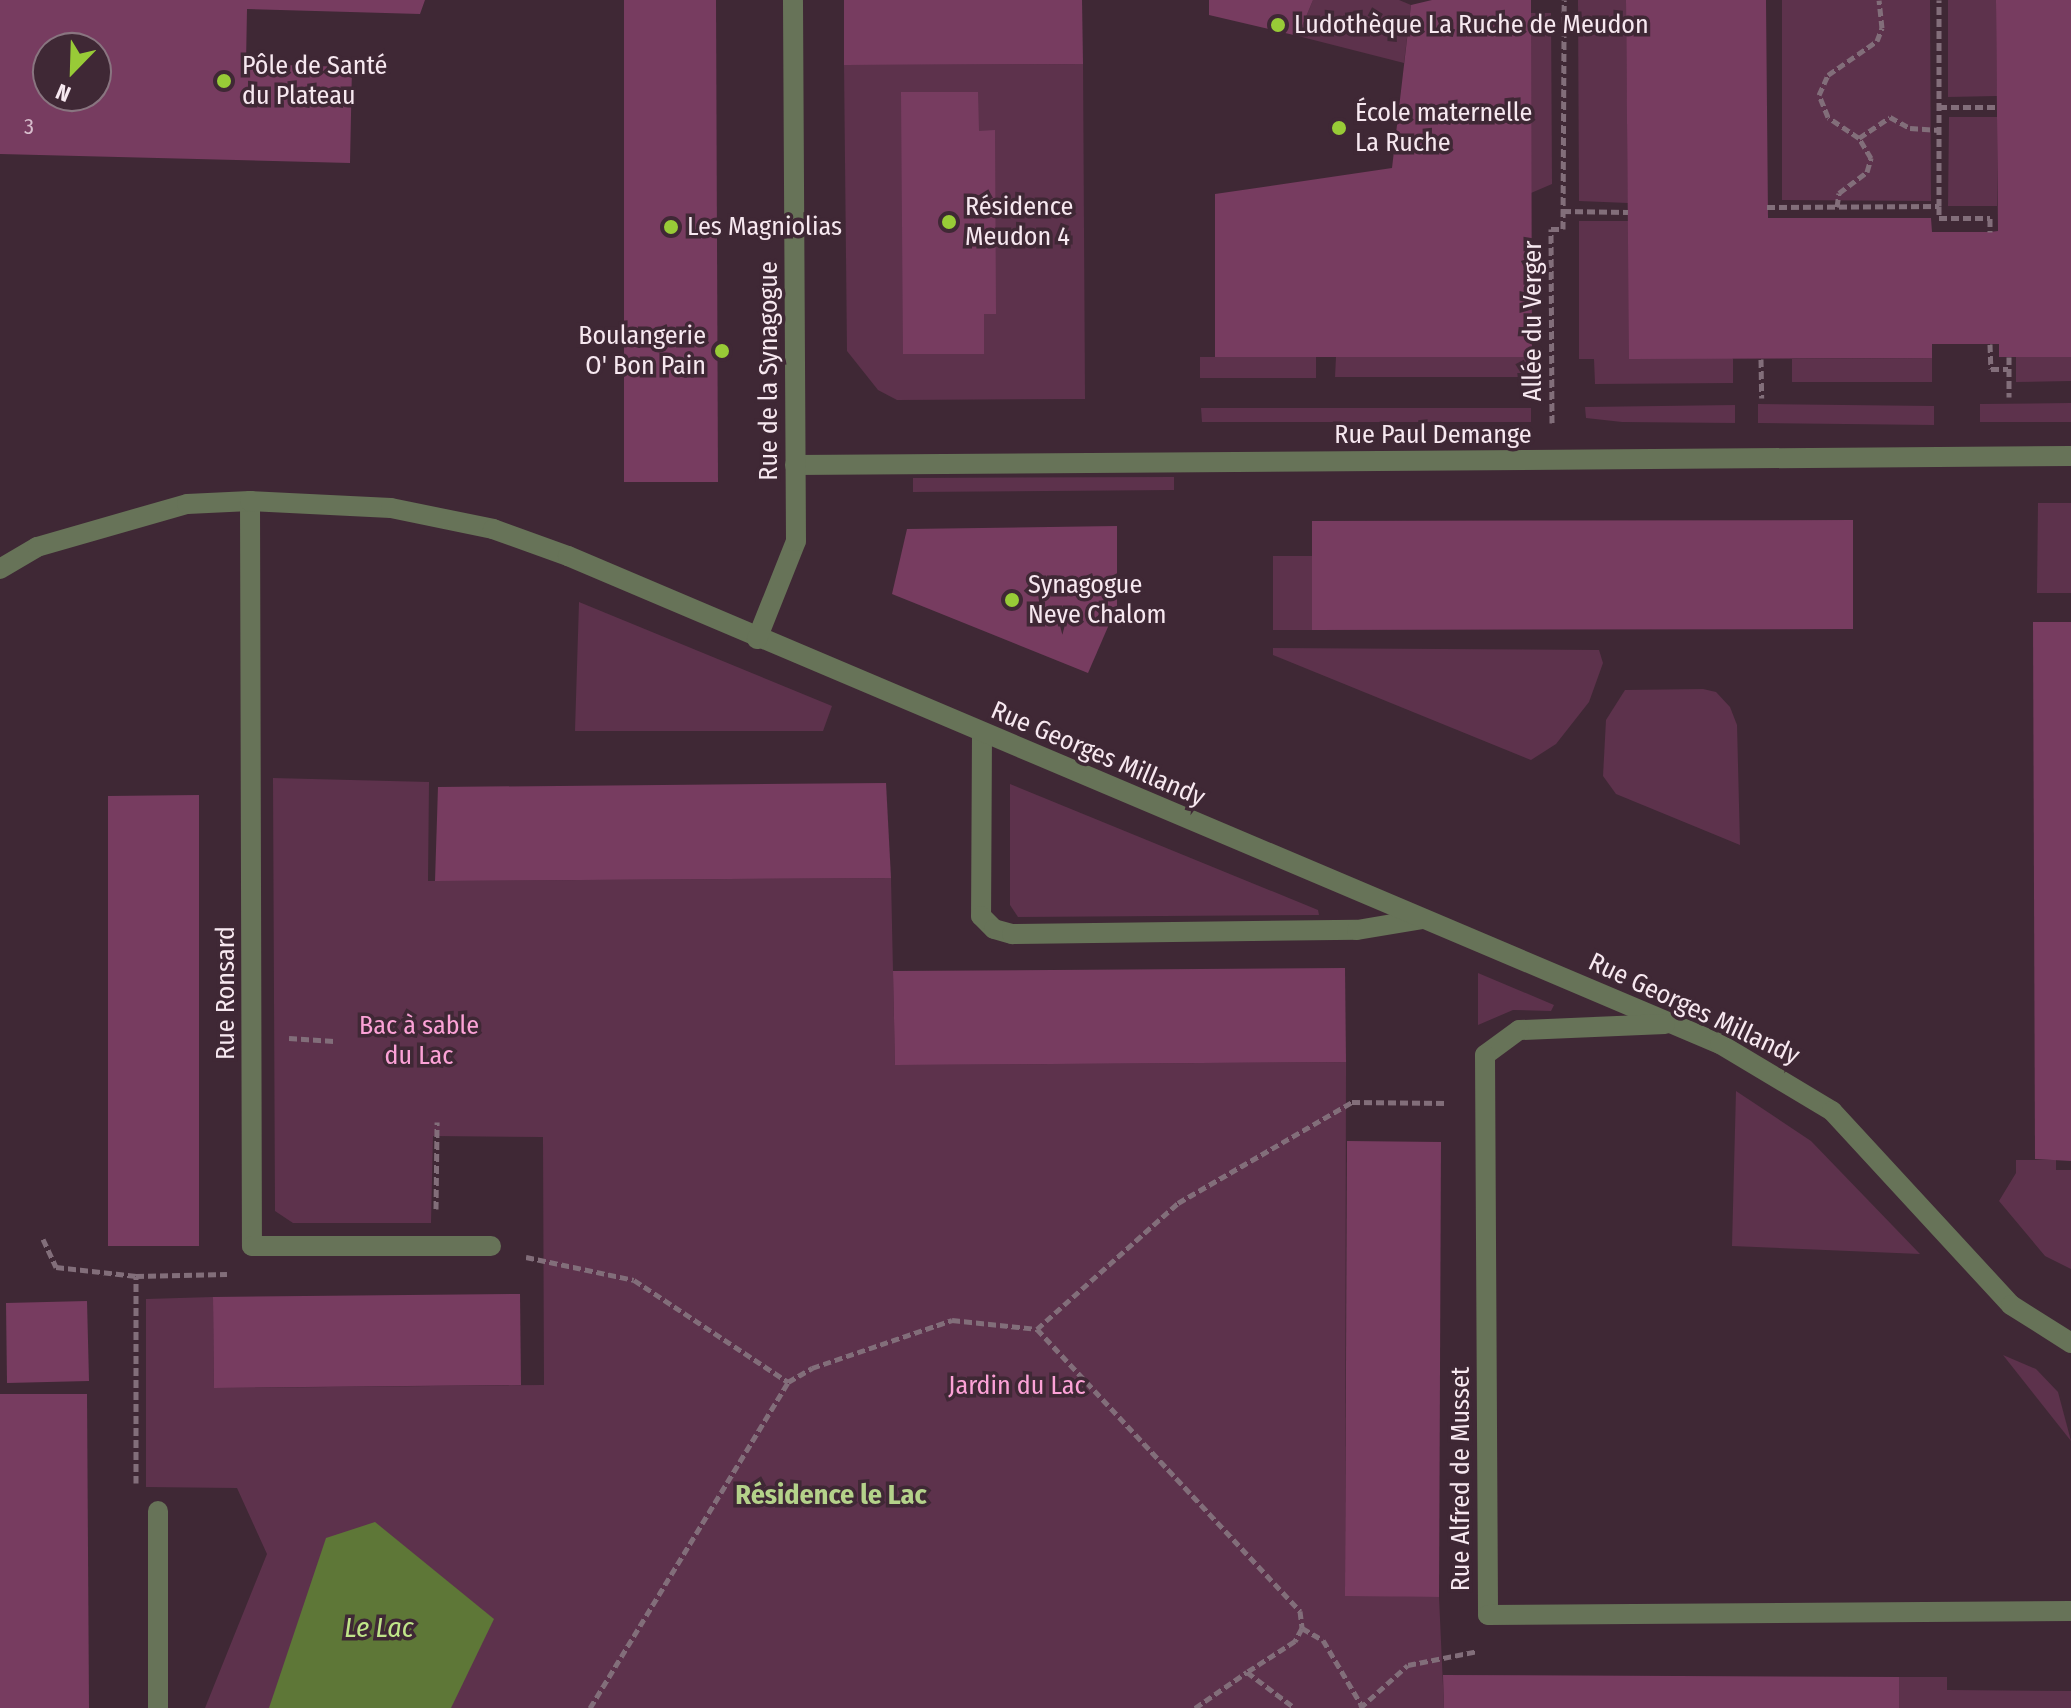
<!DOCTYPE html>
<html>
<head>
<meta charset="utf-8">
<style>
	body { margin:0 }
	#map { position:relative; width:2071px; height:1708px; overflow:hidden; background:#3f2835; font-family:"Fira Sans Condensed",sans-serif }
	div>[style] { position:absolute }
	.green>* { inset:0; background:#5d324c }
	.water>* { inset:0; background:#5e7737 }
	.building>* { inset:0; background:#773c60 }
	.path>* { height:5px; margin-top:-2.5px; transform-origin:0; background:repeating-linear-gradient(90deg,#826e7a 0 8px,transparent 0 12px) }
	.service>* { height:20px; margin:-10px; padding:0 10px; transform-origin:10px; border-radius:10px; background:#677358 }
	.minor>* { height:20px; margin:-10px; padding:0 10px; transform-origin:10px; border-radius:10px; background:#677358 }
	.dots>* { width:22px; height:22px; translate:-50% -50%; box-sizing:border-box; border:4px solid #3f2835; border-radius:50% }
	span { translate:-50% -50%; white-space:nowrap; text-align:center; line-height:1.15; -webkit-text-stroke:7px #3f2835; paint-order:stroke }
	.number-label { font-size:22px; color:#d7bdcc }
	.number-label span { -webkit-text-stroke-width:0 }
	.poi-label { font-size:26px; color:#f7e8f0 }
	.left { translate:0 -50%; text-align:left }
	.right { translate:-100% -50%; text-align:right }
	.street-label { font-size:26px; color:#f7e8f0 }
	.park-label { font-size:26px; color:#fca2d7 }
	.neighbourhood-label { font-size:28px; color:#b4d28a; font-weight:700 }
	.water-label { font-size:28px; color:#c0e589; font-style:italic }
	.north { position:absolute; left:32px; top:32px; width:80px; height:80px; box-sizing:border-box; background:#3f2835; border:2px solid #897580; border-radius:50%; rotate:203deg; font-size:22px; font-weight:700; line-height:32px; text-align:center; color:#f7e8f0 }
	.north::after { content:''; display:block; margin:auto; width:28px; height:36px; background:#98cb37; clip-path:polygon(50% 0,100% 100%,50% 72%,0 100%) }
</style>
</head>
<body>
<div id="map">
	<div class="green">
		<i style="clip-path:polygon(1313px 0,1399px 0,1411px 5px,1404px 63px,1298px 36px)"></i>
		<i style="clip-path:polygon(1578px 0,1626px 0,1628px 203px,1579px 201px)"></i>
		<i style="clip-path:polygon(1782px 0,1930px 0,1931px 201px,1782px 200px)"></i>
		<i style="clip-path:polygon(1948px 0,1996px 0,1997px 96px,1948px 97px)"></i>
		<i style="clip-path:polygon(1531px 13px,1551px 13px,1552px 184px,1531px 193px)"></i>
		<i style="clip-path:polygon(1083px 64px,1085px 399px,897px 400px,878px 390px,847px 351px,844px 65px)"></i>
		<i style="clip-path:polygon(1949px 117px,1997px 117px,1997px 206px,1948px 206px)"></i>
		<i style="clip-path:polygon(1579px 221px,1628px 221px,1733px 359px,1733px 383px,1595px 384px,1594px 359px,1579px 359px)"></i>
		<i style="clip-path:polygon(1200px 357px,1316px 357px,1316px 378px,1200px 378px)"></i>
		<i style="clip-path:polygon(1336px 357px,1532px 357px,1532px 377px,1335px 377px)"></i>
		<i style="clip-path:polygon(2016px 357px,2071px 357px,2071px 381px,2016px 382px)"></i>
		<i style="clip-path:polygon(1932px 358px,1932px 382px,1792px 382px,1792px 359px)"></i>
		<i style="clip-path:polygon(2071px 403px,2071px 422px,1980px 422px,1980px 404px)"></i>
		<i style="clip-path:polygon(1758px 404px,1934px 406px,1934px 425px,1758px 423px)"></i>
		<i style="clip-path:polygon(1735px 405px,1735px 423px,1622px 422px,1586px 418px,1585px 407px)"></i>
		<i style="clip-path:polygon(1201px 408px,1531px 408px,1531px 422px,1202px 422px)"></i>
		<i style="clip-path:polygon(1174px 477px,1174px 490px,913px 492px,913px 478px)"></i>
		<i style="clip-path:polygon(2038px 503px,2071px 503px,2071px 593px,2037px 593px)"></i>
		<i style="clip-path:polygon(1273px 556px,1312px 556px,1312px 630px,1273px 630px)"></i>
		<i style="clip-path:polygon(579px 602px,832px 706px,823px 731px,575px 731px)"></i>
		<i style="clip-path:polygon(1273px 648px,1599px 650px,1603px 663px,1589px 702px,1556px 744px,1531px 760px,1273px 655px)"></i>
		<i style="clip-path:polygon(1703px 689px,1716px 692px,1730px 707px,1737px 725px,1740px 845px,1616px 794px,1603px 776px,1606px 720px,1625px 690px)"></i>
		<i style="clip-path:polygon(273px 778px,429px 782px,428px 881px,891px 878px,895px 1065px,1346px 1062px,1345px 1595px,1439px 1597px,1444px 1708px,205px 1708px,267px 1554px,237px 1488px,146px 1487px,146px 1299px,213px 1297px,214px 1388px,544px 1385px,543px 1137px,433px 1136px,431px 1223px,293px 1223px,275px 1211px)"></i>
		<i style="clip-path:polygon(1010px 784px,1318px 910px,1319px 915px,1018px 917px,1010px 905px)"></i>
		<i style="clip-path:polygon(1478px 973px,1554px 1005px,1551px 1011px,1513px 1010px,1478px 1025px)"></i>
		<i style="clip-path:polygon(1736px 1091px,1811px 1141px,1920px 1254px,1732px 1246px)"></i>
		<i style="clip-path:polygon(2016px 1160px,2056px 1160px,2056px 1170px,2071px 1170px,2071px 1269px,2045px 1256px,1999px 1201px,2016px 1173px)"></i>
		<i style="clip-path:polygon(2003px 1355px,2036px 1369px,2058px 1392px,2071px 1441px)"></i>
		<i style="clip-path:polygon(1899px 1677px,1947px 1677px,1947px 1690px,2071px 1691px,2071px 1708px,1899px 1708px)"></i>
	</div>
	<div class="water">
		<i style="clip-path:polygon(375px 1522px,494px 1619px,451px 1708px,269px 1708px,326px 1538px)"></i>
	</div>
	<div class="building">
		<i style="clip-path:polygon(evenodd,0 0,425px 0,420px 14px,247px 9px,246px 64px,352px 67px,350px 163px,0 154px,0 0,48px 48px,96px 48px,96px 96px,48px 96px,48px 48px)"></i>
		<i style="clip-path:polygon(624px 0,716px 0,718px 482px,624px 482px)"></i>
		<i style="clip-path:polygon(844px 0,1082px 0,1083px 64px,844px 65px)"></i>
		<i style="clip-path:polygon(1209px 0,1313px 0,1298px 36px,1209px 15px)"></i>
		<i style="clip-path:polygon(1432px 0,1531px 0,1532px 357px,1215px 357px,1215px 194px,1392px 168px,1411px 5px)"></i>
		<i style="clip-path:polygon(1626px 0,1766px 0,1768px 218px,1931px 218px,1932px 232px,1990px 232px,1998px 231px,1996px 0,2071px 0,2071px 357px,1999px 357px,1999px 344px,1932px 344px,1932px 358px,1629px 359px)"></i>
		<i style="clip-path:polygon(901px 92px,978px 92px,979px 131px,995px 130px,996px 314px,984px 314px,984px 354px,903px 354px)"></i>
		<i style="clip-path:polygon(1853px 520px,1853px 629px,1312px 630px,1312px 521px)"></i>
		<i style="clip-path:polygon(1117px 526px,1117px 606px,1088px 673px,892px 594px,907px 529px)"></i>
		<i style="clip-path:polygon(2033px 622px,2071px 622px,2071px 1161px,2035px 1159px)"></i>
		<i style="clip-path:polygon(886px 783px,891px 878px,435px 881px,438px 787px)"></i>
		<i style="clip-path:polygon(199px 795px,199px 1246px,108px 1246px,108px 796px)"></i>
		<i style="clip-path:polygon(1345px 968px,1346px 1062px,895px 1065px,893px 971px)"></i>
		<i style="clip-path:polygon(1347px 1141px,1441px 1142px,1439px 1597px,1345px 1596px)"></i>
		<i style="clip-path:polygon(520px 1294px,521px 1385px,214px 1388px,213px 1297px)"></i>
		<i style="clip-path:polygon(87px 1301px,89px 1381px,7px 1383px,6px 1303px)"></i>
		<i style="clip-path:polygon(0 1394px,87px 1394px,89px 1708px,0 1708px)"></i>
		<i style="clip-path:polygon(1443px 1675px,1899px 1677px,1899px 1708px,1444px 1708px)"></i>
	</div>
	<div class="path">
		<i style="left:1939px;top:107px;width:58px"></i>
		<i style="left:1859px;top:138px;width:37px;rotate:-34deg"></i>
		<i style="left:1890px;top:117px;width:23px;rotate:29deg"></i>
		<i style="left:1910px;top:128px;width:29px;rotate:4deg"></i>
		<i style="left:1939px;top:206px;width:12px;rotate:90deg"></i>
		<i style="left:1939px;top:218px;width:51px"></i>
		<i style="left:1990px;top:218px;width:14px;rotate:90deg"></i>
		<i style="left:1767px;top:207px;width:172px;rotate:-0.3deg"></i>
		<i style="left:1939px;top:206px;width:206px;rotate:-90deg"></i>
		<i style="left:1837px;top:207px;width:14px;rotate:-82deg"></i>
		<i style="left:1839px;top:193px;width:35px;rotate:-37deg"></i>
		<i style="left:1867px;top:172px;width:15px;rotate:-74deg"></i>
		<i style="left:1871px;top:158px;width:23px;rotate:-121deg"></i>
		<i style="left:1859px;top:138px;width:37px;rotate:-146deg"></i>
		<i style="left:1828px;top:117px;width:24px;rotate:-112deg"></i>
		<i style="left:1819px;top:95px;width:22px;rotate:-66deg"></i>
		<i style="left:1828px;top:75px;width:60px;rotate:-34.8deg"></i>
		<i style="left:1877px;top:41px;width:14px;rotate:-69deg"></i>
		<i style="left:1882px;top:28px;width:28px;rotate:-96deg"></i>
		<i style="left:1563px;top:211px;width:65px;rotate:0.9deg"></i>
		<i style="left:1990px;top:344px;width:25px;rotate:88deg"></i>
		<i style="left:1991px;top:369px;width:17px"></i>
		<i style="left:2009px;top:357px;width:40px;rotate:90deg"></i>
		<i style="left:1761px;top:359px;width:39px;rotate:89deg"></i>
		<i style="left:1552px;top:423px;width:194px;rotate:-90.3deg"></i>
		<i style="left:1551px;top:229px;width:12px"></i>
		<i style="left:1563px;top:229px;width:229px;rotate:-89.7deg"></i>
		<i style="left:289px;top:1038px;width:45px;rotate:3.8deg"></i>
		<i style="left:436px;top:1209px;width:87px;rotate:-89.3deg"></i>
		<i style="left:43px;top:1239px;width:31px;rotate:65deg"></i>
		<i style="left:56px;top:1267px;width:81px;rotate:6.4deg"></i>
		<i style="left:136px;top:1276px;width:91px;rotate:-1.3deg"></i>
		<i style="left:526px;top:1257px;width:110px;rotate:12deg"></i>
		<i style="left:634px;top:1280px;width:185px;rotate:33.5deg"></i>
		<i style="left:1037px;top:1329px;width:189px;rotate:-41.8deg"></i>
		<i style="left:1178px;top:1203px;width:201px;rotate:-30.1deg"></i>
		<i style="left:1352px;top:1102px;width:96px;rotate:0.6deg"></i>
		<i style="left:136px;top:1483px;width:207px;rotate:-90deg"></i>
		<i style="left:1302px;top:1628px;width:24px;rotate:30deg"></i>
		<i style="left:1323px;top:1640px;width:77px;rotate:59.4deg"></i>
		<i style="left:590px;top:1708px;width:381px;rotate:-58.7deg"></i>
		<i style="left:788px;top:1382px;width:28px;rotate:-30deg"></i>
		<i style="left:812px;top:1368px;width:148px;rotate:-18.9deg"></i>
		<i style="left:952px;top:1320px;width:85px;rotate:6deg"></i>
		<i style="left:1037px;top:1329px;width:386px;rotate:47deg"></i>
		<i style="left:1300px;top:1611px;width:17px;rotate:83deg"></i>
		<i style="left:1302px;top:1628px;width:15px;rotate:118deg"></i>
		<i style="left:1295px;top:1641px;width:57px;rotate:147.1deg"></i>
		<i style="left:1195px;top:1708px;width:63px;rotate:-34.7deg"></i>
		<i style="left:1247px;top:1672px;width:60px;rotate:36.9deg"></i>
		<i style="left:1360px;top:1708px;width:64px;rotate:-41.9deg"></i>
		<i style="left:1408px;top:1665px;width:71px;rotate:-11.3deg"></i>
	</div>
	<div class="service">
		<i style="left:250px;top:501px;width:745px;rotate:89.85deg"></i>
		<i style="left:252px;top:1246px;width:239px"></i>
		<i style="left:982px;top:733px;width:183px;rotate:90.3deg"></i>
		<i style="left:981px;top:916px;width:18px;rotate:45deg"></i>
		<i style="left:994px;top:929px;width:19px;rotate:16deg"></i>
		<i style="left:1012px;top:934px;width:345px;rotate:-0.7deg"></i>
		<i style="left:1357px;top:930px;width:67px;rotate:-9.5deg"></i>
	</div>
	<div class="minor">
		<i style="left:795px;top:465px;width:1276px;rotate:-0.4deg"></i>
		<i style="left:0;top:569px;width:43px;rotate:-30.7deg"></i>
		<i style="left:37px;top:547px;width:156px;rotate:-16deg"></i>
		<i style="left:187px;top:504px;width:63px;rotate:-2.7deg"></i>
		<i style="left:250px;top:501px;width:141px;rotate:2.8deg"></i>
		<i style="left:391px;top:508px;width:104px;rotate:11.6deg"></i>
		<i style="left:493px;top:529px;width:80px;rotate:19.8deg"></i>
		<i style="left:568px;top:556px;width:1251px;rotate:22.96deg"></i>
		<i style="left:1720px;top:1044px;width:131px;rotate:30.9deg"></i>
		<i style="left:1832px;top:1111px;width:264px;rotate:47.3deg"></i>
		<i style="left:2011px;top:1305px;width:71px;rotate:32.3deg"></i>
		<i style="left:757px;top:639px;width:105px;rotate:-68.3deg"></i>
		<i style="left:796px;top:541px;width:541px;rotate:-90.32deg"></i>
		<i style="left:1665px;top:1024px;width:146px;rotate:177.6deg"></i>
		<i style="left:1519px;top:1030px;width:42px;rotate:143.7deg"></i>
		<i style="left:1485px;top:1055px;width:560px;rotate:89.69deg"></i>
		<i style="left:1488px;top:1615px;width:583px;rotate:-0.39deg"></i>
		<i style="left:158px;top:1511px;width:197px;rotate:90deg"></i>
	</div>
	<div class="dots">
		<i style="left:1278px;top:25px;background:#98cb37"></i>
		<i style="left:224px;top:81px;background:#98cb37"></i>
		<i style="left:1339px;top:128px;background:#98cb37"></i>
		<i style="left:949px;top:222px;background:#98cb37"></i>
		<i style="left:671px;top:227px;background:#98cb37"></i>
		<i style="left:722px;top:351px;background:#98cb37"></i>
		<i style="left:1012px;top:600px;background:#98cb37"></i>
	</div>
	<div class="number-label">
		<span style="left:29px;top:127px">3</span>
	</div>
	<div class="poi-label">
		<span class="left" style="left:1294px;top:25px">Ludothèque La Ruche de Meudon</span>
		<span class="left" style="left:242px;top:81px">Pôle de Santé<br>du Plateau</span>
		<span class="left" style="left:1355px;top:128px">École maternelle<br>La Ruche</span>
		<span class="left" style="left:965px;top:222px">Résidence<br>Meudon 4</span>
		<span class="left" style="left:687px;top:227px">Les Magniolias</span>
		<span class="right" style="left:706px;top:351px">Boulangerie<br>O' Bon Pain</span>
		<span class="left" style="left:1028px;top:600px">Synagogue<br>Neve Chalom</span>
	</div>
	<div class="street-label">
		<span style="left:1533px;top:321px;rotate:-90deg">Allée du Verger</span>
		<span style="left:769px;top:371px;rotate:-90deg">Rue de la Synagogue</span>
		<span style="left:1433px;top:435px">Rue Paul Demange</span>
		<span style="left:1098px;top:754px;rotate:23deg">Rue Georges Millandy</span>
		<span style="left:226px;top:993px;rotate:-90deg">Rue Ronsard</span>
		<span style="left:1694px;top:1009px;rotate:25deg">Rue Georges Millandy</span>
		<span style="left:1461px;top:1479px;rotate:-90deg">Rue Alfred de Musset</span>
	</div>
	<div class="park-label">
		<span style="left:419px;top:1041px">Bac à sable<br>du Lac</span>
		<span style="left:1017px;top:1386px">Jardin du Lac</span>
	</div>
	<div class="neighbourhood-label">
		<span style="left:831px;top:1495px">Résidence le Lac</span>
	</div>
	<div class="water-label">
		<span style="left:379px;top:1628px">Le Lac</span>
	</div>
	<div class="north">N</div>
</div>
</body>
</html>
